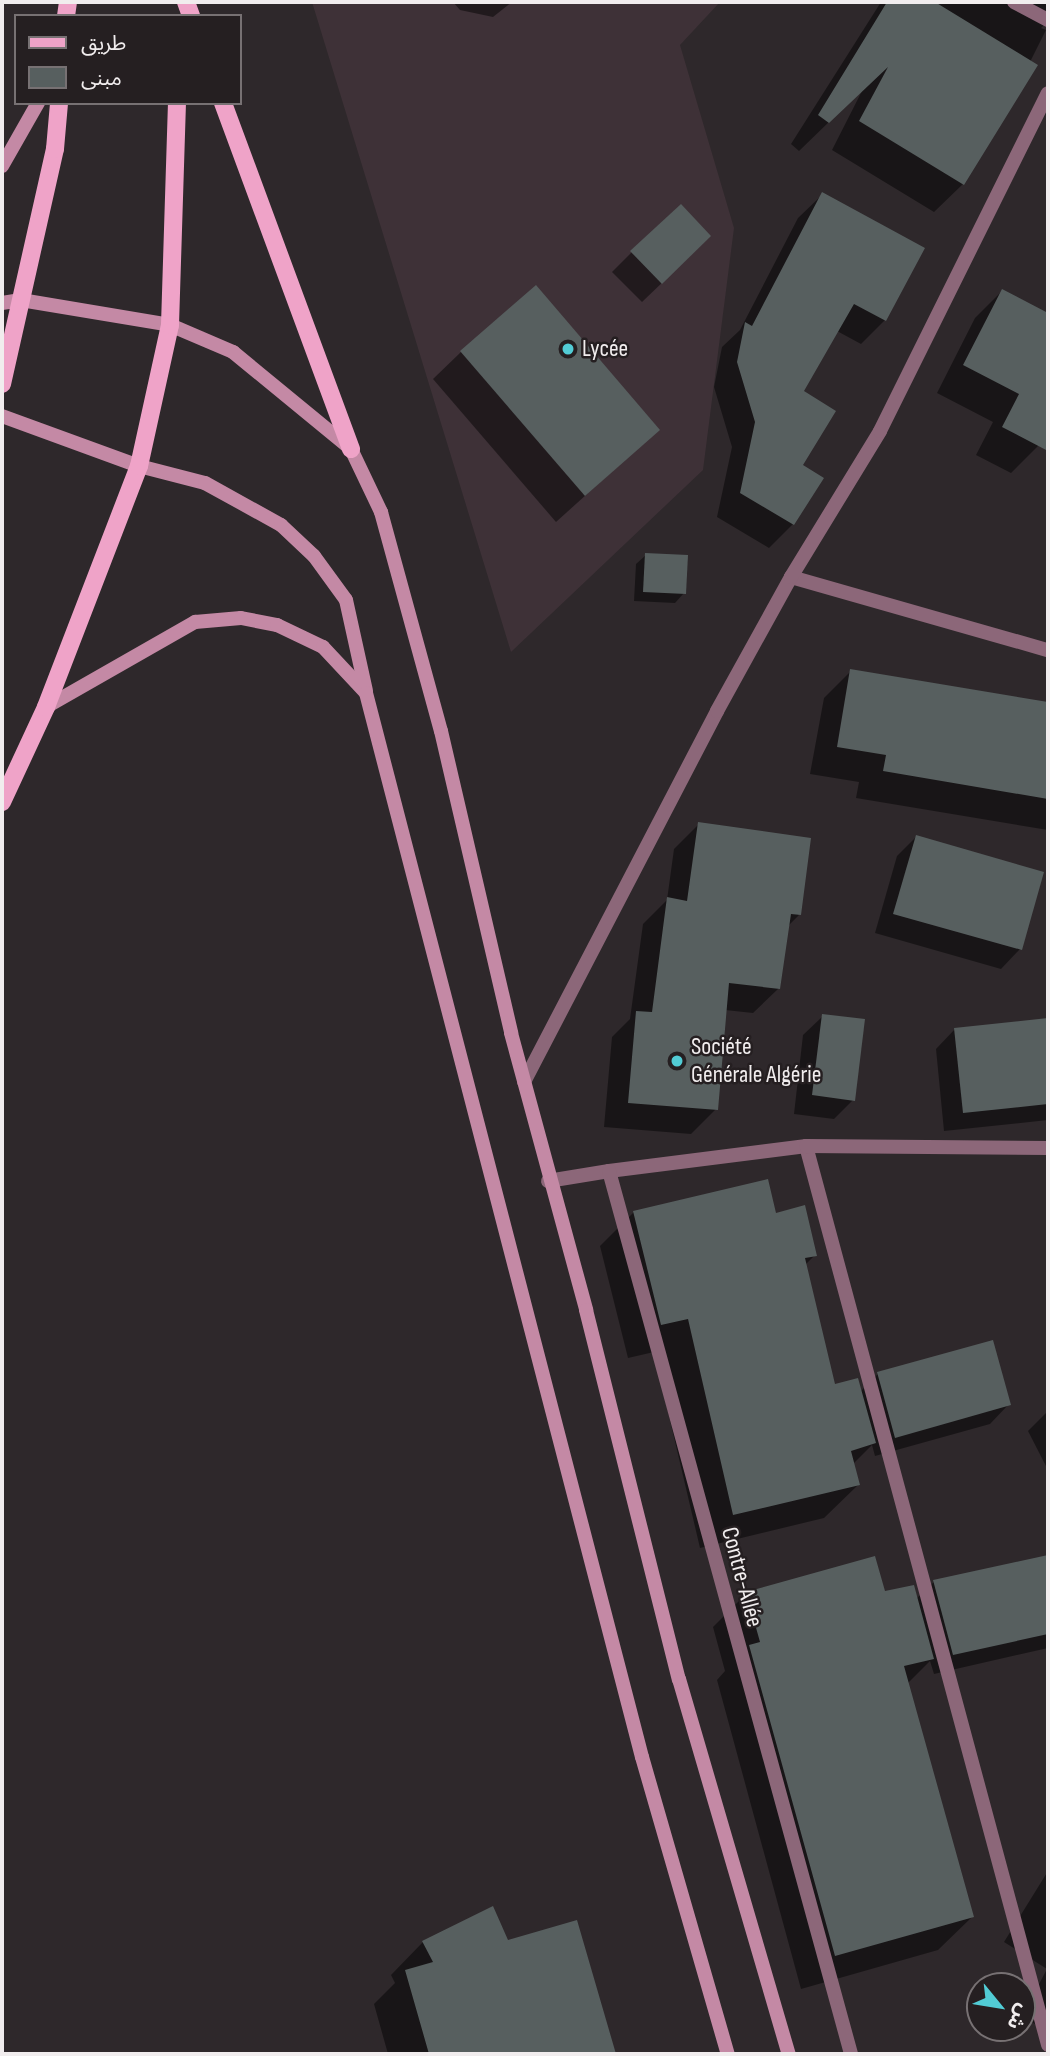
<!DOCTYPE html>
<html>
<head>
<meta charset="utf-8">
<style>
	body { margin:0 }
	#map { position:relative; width:1050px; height:2056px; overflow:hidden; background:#2e282b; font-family:"Sofia Sans Condensed","Noto Sans Arabic",sans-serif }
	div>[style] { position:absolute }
	.built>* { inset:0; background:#3e3137 }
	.shadow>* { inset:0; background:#0007 }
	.building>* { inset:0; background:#575f5f }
	.minor>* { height:14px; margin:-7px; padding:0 7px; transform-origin:7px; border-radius:7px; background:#8c6779 }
	.secondary>* { height:14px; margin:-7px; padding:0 7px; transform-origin:7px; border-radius:7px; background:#c489a5 }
	.primary>* { height:18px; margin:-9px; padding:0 9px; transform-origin:9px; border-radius:9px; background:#efa3c8 }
	.dots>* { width:19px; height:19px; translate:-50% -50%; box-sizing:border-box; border:4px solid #251f21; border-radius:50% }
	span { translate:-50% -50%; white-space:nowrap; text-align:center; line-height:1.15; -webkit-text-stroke:5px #251f21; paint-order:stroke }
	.poi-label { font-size:24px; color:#f1edee }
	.left { translate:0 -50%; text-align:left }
	.street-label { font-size:24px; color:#f1edee }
	.frame { position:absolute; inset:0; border:4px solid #f1edee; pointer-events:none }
	.legend { position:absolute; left:14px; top:14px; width:228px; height:91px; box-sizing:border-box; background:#251f21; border:2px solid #777173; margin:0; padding:9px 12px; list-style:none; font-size:21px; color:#f1edee }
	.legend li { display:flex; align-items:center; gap:14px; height:35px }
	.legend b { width:35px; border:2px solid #777173 }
	.north { position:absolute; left:966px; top:1972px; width:70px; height:70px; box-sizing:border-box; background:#251f21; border:2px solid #777173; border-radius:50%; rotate:120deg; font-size:19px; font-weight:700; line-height:28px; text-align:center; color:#f1edee }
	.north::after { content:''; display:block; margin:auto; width:24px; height:32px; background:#52ccd5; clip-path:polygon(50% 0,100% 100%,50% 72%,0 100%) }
</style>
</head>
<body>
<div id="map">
	<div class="built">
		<i style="clip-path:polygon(312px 2px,720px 2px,680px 45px,734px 228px,703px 470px,511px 652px)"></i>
	</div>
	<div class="shadow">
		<i style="clip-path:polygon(453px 2px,512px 2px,493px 17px,460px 10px)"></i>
		<i style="clip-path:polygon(881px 2px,1048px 2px,1048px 21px,1041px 28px,1046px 30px,1030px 62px,963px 184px,934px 212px,832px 150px,863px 89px,799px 151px,791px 144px)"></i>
		<i style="clip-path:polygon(822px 195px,885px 320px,861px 344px,837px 331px,802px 392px,800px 465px,821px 478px,793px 524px,769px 548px,717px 517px,732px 447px,714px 387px,722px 347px,740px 330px,798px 218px)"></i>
		<i style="clip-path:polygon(632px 252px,690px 256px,642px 302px,612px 272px)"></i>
		<i style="clip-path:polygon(1002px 291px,1048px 315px,1048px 426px,1038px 446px,1011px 473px,976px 455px,993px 422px,937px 393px,975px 318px)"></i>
		<i style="clip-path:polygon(461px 352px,658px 430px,556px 522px,433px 379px)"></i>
		<i style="clip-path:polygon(646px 555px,684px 593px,675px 603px,634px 601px,636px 564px)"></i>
		<i style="clip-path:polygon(851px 671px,1048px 703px,1048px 830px,856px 798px,859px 782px,810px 774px,824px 698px)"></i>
		<i style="clip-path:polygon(699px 824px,799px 915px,787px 927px,778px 989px,753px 1013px,725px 1010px,716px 1109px,691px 1134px,604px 1127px,612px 1037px,630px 1019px,643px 924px,667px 900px,674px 849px)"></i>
		<i style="clip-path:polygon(916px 837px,1020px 949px,1001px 969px,875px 933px,897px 856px)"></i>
		<i style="clip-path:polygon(823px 1016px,853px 1100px,834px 1119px,794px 1114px,803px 1035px)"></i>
		<i style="clip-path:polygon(1048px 1020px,1048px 1120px,944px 1131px,936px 1049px,955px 1029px)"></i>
		<i style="clip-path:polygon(634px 1212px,775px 1215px,815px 1255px,805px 1265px,834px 1386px,860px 1392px,878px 1374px,1009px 1404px,990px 1424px,875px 1456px,872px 1445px,853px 1464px,858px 1485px,824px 1518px,700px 1548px,654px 1352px,628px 1358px,600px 1246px)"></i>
		<i style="clip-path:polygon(1048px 1411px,1048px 1470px,1028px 1431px)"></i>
		<i style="clip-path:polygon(1048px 1556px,1048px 1648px,934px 1674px,930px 1661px,907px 1684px,972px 1917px,938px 1950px,801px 1989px,717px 1680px,725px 1671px,713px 1627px,747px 1593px,884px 1593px,916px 1599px,934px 1582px)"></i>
		<i style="clip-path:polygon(1048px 1871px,1048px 2032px,1022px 2016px,1047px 1969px,1004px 1942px)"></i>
		<i style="clip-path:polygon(576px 1922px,614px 2054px,388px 2054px,374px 2004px,395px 1983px,391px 1975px,423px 1942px,507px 1942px)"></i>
	</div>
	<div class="building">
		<i style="clip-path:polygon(887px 2px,935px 2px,1038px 65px,964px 185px,859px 121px,888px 67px,829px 123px,818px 115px)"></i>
		<i style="clip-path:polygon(822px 192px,925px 248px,886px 321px,854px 304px,804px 391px,836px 411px,803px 465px,824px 478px,794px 525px,740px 493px,755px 422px,737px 362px,745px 322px,752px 326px)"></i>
		<i style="clip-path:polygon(681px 204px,711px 236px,662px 284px,630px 251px)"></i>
		<i style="clip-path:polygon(536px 285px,660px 430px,585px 496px,460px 351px)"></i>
		<i style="clip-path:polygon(1002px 289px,1048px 313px,1048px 451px,1002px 427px,1019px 394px,963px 365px)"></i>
		<i style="clip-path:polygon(645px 553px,688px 555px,686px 594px,643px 592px)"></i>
		<i style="clip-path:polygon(850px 669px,1048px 702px,1048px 799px,883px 771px,886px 755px,837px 747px)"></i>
		<i style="clip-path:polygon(698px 822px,811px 838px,801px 915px,791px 914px,780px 989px,729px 983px,718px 1110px,628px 1103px,636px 1011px,652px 1012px,667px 897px,687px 901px)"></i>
		<i style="clip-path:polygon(916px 835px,1044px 872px,1022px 950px,893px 914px)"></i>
		<i style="clip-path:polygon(822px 1014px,865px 1019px,855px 1101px,812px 1095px)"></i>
		<i style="clip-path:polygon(1048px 1018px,1048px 1104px,963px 1113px,954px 1028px)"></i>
		<i style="clip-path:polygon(768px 1179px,776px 1213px,805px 1205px,817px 1256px,805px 1258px,835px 1384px,858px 1378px,876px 1443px,851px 1451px,860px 1485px,733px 1515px,688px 1319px,661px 1325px,633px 1211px)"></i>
		<i style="clip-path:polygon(993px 1340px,1011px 1405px,895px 1438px,877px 1372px)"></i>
		<i style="clip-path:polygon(1048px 1555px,1048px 1634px,953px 1655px,933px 1580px)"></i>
		<i style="clip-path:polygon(875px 1556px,885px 1591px,914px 1585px,934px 1659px,904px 1666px,974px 1917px,835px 1956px,749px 1645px,760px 1642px,746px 1592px)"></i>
		<i style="clip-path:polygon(493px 1906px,508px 1940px,577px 1920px,616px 2054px,429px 2054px,405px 1970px,433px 1962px,422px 1941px)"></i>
	</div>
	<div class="minor">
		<i style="left:1014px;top:2px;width:38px;rotate:28deg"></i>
		<i style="left:791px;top:577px;width:267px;rotate:15.9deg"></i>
		<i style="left:524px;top:1082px;width:418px;rotate:-62.5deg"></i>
		<i style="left:717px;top:711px;width:153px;rotate:-61.1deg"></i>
		<i style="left:791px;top:577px;width:171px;rotate:-58.6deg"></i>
		<i style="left:880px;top:431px;width:377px;rotate:-63.6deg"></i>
		<i style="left:806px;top:1146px;width:931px;rotate:74.93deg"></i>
		<i style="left:609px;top:1171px;width:199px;rotate:-7.2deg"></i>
		<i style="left:806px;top:1146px;width:242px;rotate:0.5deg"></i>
		<i style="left:548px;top:1181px;width:62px;rotate:-9.3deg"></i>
		<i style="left:609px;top:1171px;width:916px;rotate:74.67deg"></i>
	</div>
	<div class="secondary">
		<i style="left:2px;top:166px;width:73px;rotate:-60.3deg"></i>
		<i style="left:2px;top:303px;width:19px;rotate:-9deg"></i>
		<i style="left:21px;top:300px;width:151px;rotate:9.5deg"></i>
		<i style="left:170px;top:325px;width:69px;rotate:23.2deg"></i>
		<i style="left:233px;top:352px;width:153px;rotate:39.4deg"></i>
		<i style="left:351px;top:449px;width:70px;rotate:64.5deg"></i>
		<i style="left:381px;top:512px;width:227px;rotate:74.7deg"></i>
		<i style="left:441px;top:731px;width:310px;rotate:76.9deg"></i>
		<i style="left:511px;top:1033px;width:287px;rotate:74.8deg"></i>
		<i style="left:586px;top:1310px;width:381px;rotate:75.9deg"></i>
		<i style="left:679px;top:1679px;width:391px;rotate:73.7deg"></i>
		<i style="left:2px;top:416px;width:146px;rotate:20.1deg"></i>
		<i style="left:139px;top:466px;width:68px;rotate:14.4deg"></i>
		<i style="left:205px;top:483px;width:87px;rotate:28.9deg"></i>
		<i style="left:281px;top:525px;width:45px;rotate:43.2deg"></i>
		<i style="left:314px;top:556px;width:54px;rotate:54deg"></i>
		<i style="left:346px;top:600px;width:93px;rotate:77.6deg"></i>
		<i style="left:46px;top:707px;width:172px;rotate:-29.7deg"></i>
		<i style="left:195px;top:622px;width:46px;rotate:-5deg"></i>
		<i style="left:241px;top:618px;width:37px;rotate:11deg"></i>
		<i style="left:277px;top:625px;width:51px;rotate:25.6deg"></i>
		<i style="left:323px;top:647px;width:63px;rotate:46.9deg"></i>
		<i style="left:366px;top:693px;width:1099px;rotate:75.46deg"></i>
		<i style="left:642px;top:1757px;width:309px;rotate:73.9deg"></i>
	</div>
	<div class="primary">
		<i style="left:186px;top:2px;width:15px;rotate:70deg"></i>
		<i style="left:66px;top:16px;width:14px;rotate:-82deg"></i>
		<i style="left:223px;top:103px;width:369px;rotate:69.7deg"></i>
		<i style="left:2px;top:384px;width:241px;rotate:-77.3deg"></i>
		<i style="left:55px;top:149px;width:46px;rotate:-85deg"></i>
		<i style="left:2px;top:802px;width:105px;rotate:-65.1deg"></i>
		<i style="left:46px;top:707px;width:258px;rotate:-68.9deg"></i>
		<i style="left:139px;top:466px;width:144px;rotate:-77.6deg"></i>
		<i style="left:170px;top:325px;width:222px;rotate:-88.2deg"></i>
	</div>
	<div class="dots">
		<i style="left:568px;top:349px;background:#52ccd5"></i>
		<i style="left:677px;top:1061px;background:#52ccd5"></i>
	</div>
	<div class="poi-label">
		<span class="left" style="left:582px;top:349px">Lycée</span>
		<span class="left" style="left:691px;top:1061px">Société<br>Générale Algérie</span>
	</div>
	<div class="street-label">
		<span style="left:742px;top:1577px;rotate:75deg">Contre-Allée</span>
	</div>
	<div class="frame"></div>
	<ul class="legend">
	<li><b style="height:9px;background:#efa3c8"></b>طريق</li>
	<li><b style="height:19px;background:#575f5f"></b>مبنى</li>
	</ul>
	<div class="north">ش</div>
</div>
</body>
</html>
